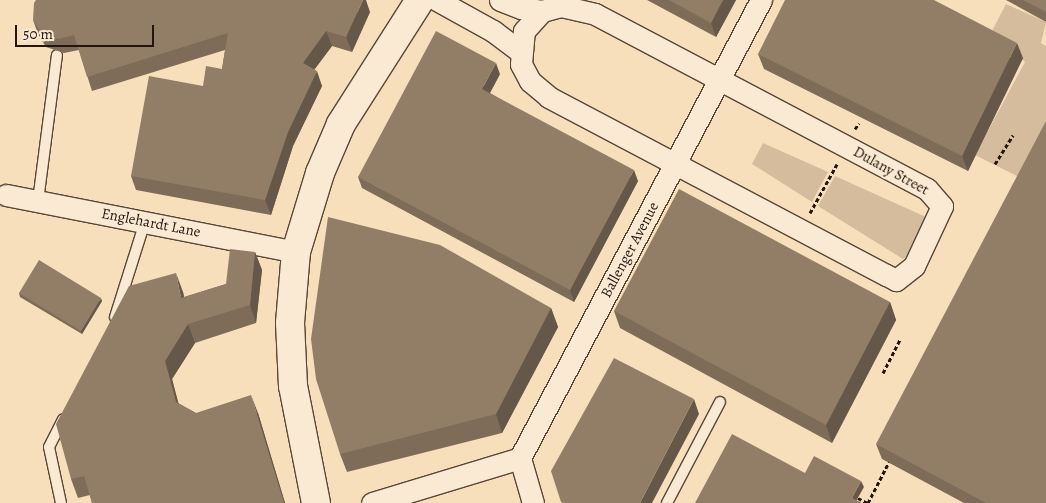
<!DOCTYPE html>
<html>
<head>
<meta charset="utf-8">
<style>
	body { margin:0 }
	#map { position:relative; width:1046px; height:503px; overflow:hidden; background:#f8dfbb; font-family:Alegreya,serif }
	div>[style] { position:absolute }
	.green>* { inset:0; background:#d4bc9d }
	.path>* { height:3px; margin-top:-1.5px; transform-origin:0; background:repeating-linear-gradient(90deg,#23140d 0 4px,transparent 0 6.5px) }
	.roads { filter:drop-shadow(1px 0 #584738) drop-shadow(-1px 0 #584738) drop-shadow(0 1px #584738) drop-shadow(0 -1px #584738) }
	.lane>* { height:10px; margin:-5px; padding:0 5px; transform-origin:5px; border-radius:5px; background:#faead3 }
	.street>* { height:21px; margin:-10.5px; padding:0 10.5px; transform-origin:10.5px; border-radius:10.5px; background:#faead3 }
	.secondary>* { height:28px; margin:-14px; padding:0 14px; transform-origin:14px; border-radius:14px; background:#faead3 }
	.wall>* { inset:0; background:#7e6c59 }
	.shaded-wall>* { inset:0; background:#665848 }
	.building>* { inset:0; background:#927e67 }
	span { translate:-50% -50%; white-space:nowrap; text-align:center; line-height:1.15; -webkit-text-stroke:4px #faead3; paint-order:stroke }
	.street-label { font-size:15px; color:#23140d }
	.scale { position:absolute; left:15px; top:25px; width:139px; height:22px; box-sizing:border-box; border:2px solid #23140d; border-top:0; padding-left:6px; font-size:15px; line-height:18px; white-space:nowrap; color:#23140d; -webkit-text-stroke:4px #faead3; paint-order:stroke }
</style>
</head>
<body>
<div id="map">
	<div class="green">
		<i style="clip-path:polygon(1006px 4px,1046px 22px,1041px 43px,1046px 46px,1046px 145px,1027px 181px,975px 155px,1025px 62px,991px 33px)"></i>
		<i style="clip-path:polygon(763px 143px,828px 172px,812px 202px,752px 164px)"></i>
		<i style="clip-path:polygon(835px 176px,926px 217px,906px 257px,903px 259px,818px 206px)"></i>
	</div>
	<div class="path">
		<i style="left:855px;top:129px;width:7px;rotate:-56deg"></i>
		<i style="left:995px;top:164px;width:34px;rotate:-58deg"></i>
		<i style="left:810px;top:213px;width:56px;rotate:-61.1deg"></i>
		<i style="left:883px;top:373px;width:38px;rotate:-63deg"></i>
		<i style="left:858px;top:498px;width:11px;rotate:27deg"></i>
		<i style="left:868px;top:503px;width:48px;rotate:-62.9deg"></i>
	</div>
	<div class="roads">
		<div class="lane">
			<i style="left:38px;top:201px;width:147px;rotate:-82.6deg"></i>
			<i style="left:115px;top:317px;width:100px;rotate:-72.5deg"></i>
			<i style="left:61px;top:503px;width:57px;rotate:-102.1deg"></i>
			<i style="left:49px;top:447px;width:31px;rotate:-63deg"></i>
			<i style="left:667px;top:503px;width:114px;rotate:-62.3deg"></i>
		</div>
		<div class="street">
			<i style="left:437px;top:0;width:64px;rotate:29deg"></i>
			<i style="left:493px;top:31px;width:35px;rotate:37deg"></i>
			<i style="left:500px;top:0;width:22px;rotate:21deg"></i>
			<i style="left:521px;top:8px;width:21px;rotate:8deg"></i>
			<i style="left:542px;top:11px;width:20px;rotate:-15deg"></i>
			<i style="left:561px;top:6px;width:35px;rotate:13deg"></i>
			<i style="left:595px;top:14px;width:375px;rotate:27.8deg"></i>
			<i style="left:927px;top:189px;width:23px;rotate:49deg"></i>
			<i style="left:942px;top:206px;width:66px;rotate:115deg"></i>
			<i style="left:914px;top:266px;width:23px;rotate:142deg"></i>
			<i style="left:896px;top:280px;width:11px;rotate:-153deg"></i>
			<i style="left:886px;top:275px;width:381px;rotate:-152.2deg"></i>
			<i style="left:549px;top:97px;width:25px;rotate:-140deg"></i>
			<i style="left:530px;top:81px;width:19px;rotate:-118deg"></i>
			<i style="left:521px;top:64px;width:33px;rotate:-85deg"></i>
			<i style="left:524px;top:31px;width:27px;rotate:-48deg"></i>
			<i style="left:6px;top:195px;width:296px;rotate:11.1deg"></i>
			<i style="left:372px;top:503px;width:155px;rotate:-16.9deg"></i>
			<i style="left:533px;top:503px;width:47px;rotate:-106.1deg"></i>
			<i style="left:520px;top:458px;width:518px;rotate:-62.25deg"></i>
		</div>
		<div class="secondary">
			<i style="left:316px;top:503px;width:119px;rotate:-101.1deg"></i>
			<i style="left:293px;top:386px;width:63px;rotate:-92.7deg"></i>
			<i style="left:290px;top:323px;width:71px;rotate:-85.2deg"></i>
			<i style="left:296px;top:252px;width:83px;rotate:-73.1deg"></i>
			<i style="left:320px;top:173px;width:53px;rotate:-66.8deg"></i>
			<i style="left:341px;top:124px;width:147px;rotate:-57.5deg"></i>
		</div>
	</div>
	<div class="wall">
		<i style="clip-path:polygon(647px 0,736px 0,716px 37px)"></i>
		<i style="clip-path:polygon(1006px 0,1046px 0,1046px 22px)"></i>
		<i style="clip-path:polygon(370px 12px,352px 52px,332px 46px,314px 70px,322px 86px,293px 146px,271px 215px,136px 190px,131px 176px,203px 86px,222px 69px,225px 50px,92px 91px,79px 50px,64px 53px,46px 47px,38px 34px,33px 20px)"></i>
		<i style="clip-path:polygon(758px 54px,1023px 58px,968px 171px,764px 69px)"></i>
		<i style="clip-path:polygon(500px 74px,490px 93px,638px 181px,574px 302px,362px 188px,358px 177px)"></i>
		<i style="clip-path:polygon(255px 252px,262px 270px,256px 323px,195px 343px,172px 379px,178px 403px,196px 413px,258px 413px,285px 503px,92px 503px,90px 495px,78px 498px,71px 479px,183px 292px,184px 297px,226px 284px)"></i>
		<i style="clip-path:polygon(19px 293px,102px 301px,82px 334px,20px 297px)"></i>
		<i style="clip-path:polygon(890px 302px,896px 320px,832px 443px,620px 328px,614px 311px)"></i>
		<i style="clip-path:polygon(551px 308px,558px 327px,502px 433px,347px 472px,340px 454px)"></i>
		<i style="clip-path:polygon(876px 444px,1046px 503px,964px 503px,882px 459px)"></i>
	</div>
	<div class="shaded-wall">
		<i style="clip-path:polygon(363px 0,366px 0,370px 12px,352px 52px,346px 37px)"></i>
		<i style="clip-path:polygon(723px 0,736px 0,716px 37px,711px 23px)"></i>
		<i style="clip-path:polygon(326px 31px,332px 46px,308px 78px,303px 63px)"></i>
		<i style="clip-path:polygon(1017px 43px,1023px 58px,968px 171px,962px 156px)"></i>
		<i style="clip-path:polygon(496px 63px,500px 74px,486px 100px,482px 89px)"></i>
		<i style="clip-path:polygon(317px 71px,322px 86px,293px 146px,271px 215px,265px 200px,288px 132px)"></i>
		<i style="clip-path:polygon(634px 170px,638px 181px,574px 302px,570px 290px)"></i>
		<i style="clip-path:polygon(255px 252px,262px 270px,256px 323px,250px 305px)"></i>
		<i style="clip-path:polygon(176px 273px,183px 292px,188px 316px,181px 298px)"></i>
		<i style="clip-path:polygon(101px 298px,102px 301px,82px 334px,81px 331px)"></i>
		<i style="clip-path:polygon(890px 302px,896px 320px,832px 443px,826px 425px)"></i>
		<i style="clip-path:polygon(551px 308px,558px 327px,502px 433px,496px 414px)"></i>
		<i style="clip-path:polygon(188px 324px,195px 343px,172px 379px,183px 420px,176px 402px,165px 361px)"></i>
		<i style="clip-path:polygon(251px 395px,258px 413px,285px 503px,284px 503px)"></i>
		<i style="clip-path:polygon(694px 399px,699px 414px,652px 503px,640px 503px)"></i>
		<i style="clip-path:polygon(861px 481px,864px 487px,855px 503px,852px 498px)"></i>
	</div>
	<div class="building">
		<i style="clip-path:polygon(36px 0,363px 0,346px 37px,326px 31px,303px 63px,317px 71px,288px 132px,265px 200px,131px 176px,149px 76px,203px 86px,206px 66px,222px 69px,228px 33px,87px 77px,74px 35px,58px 39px,41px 32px,33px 20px,34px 3px)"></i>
		<i style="clip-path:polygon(669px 0,723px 0,711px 23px)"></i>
		<i style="clip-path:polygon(785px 0,934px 0,1017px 43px,962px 156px,758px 54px)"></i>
		<i style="clip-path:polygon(1023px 0,1046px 0,1046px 12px)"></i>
		<i style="clip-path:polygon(436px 31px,496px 63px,482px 89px,634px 170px,570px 290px,358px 177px)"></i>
		<i style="clip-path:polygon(1046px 121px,1046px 503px,986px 503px,876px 444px)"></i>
		<i style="clip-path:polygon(679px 189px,890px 302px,826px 425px,614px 311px)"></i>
		<i style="clip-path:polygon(328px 217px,440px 245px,551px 308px,496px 414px,340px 454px,316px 379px,311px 339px)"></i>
		<i style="clip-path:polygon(230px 249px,255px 252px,250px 305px,188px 324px,165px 361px,176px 402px,196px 413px,251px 395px,284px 503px,92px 503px,84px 476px,71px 479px,56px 424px,129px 286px,176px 273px,181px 298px,226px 284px)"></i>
		<i style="clip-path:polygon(39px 260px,101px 298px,81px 331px,19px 293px)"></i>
		<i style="clip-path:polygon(614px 358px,694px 399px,640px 503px,563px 503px,561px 502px,551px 471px)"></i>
		<i style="clip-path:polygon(732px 434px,805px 473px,814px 456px,861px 481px,852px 498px,862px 503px,695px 503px)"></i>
	</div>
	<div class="street-label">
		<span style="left:891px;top:171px;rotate:29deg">Dulany Street</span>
		<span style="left:151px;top:223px;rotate:11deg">Englehardt Lane</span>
		<span style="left:630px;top:250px;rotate:-62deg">Ballenger Avenue</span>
	</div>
	<div class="scale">50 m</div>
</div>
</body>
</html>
